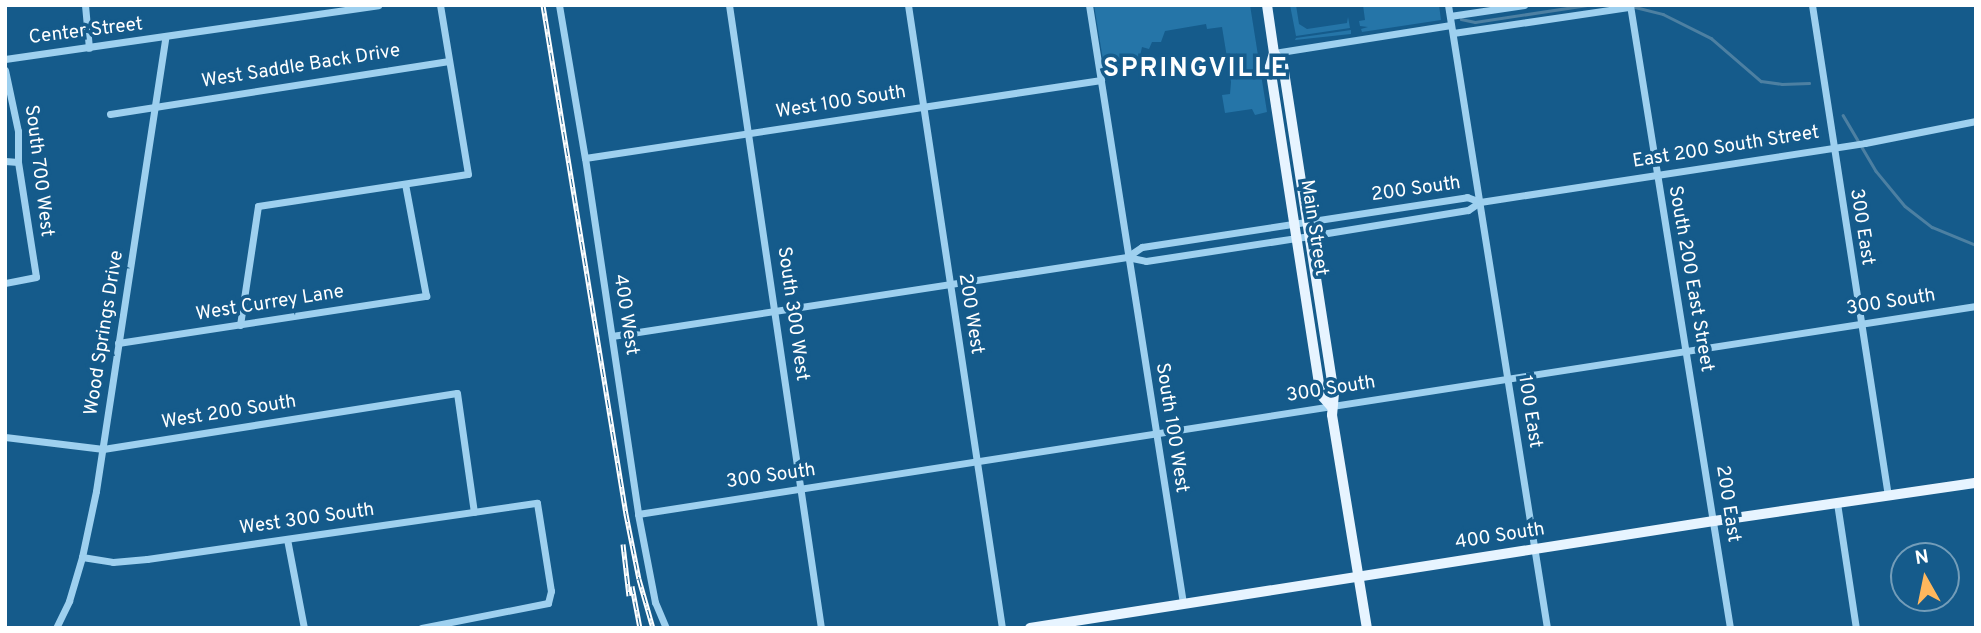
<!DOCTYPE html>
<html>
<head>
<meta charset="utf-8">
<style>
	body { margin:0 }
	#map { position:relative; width:1981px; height:633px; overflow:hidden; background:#155b8b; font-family:Overpass,sans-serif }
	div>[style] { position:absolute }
	.green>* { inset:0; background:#2575a8 }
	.stream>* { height:2.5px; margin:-1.25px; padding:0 1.25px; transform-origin:1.25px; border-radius:1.25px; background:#4d80a2 }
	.minor>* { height:7px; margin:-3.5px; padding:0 3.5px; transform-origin:3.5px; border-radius:3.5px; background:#9ed0ef }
	.major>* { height:10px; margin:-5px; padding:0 5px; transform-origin:5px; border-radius:5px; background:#e7f4ff }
	.rail>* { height:5px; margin-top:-2.5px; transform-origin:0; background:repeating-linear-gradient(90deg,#155b8b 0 8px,#fff 0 16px); box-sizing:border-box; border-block:2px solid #fff }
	span { translate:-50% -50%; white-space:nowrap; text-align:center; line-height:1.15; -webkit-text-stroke:7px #155b8b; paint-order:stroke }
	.street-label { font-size:19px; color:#fff }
	.district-label { font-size:26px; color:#fff; font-weight:700; letter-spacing:2px }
	.frame { position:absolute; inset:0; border:7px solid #fff; pointer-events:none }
	.north { position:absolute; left:1890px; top:542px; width:70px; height:70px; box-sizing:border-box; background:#155b8b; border:2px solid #739db9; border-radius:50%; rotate:351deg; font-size:19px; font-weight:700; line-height:28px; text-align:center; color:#fff }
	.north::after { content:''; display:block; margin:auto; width:24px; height:32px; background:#ffb75d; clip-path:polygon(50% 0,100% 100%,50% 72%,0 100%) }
</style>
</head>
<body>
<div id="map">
	<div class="green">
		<i style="clip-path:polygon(1094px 5px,1250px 5px,1267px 112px,1255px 115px,1252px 109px,1225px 113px,1222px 95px,1230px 94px,1231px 82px,1222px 27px,1207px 29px,1206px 24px,1165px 31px,1161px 42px,1152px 42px,1149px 49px,1142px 47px,1139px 61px,1126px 63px,1125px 70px,1105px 72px)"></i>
		<i style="clip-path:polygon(1290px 5px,1296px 5px,1299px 24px,1307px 29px,1347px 23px,1348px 17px,1350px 28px,1296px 36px)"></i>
		<i style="clip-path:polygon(1363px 5px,1439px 5px,1441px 20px,1362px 32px,1361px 29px,1368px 27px,1360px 26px,1359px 21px,1365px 20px)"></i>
		<i style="clip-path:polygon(1351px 30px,1351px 34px,1295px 40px,1296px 38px)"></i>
	</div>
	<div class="stream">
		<i style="left:1631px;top:6px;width:33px;rotate:14deg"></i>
		<i style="left:1663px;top:14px;width:54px;rotate:26.6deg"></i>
		<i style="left:1711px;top:38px;width:66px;rotate:40.7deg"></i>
		<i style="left:1761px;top:81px;width:21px;rotate:8deg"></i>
		<i style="left:1782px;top:84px;width:27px;rotate:-2deg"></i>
		<i style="left:1461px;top:19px;width:14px;rotate:12deg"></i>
		<i style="left:1475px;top:22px;width:113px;rotate:-8.6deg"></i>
		<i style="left:1843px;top:115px;width:65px;rotate:59.5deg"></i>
		<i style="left:1876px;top:171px;width:45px;rotate:50.4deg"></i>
		<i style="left:1905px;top:206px;width:34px;rotate:38deg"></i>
		<i style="left:1932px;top:227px;width:48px;rotate:22.2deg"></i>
	</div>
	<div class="minor">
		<i style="left:85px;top:5px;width:43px;rotate:84.7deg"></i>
		<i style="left:559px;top:5px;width:155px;rotate:80.4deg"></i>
		<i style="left:585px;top:158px;width:360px;rotate:81.5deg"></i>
		<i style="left:638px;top:514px;width:90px;rotate:79.1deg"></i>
		<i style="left:655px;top:602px;width:28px;rotate:67deg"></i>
		<i style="left:729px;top:5px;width:630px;rotate:81.6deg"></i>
		<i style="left:908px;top:5px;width:630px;rotate:81.42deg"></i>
		<i style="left:1089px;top:5px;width:605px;rotate:81.07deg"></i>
		<i style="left:1448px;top:5px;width:631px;rotate:80.97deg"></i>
		<i style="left:1630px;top:5px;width:631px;rotate:80.88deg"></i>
		<i style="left:1812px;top:5px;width:496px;rotate:81.2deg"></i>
		<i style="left:1450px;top:16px;width:75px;rotate:-8.5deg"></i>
		<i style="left:1453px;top:33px;width:179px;rotate:-8.4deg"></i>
		<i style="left:1274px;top:53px;width:179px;rotate:-9deg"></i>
		<i style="left:5px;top:59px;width:377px;rotate:-8.2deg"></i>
		<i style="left:5px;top:70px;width:62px;rotate:78deg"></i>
		<i style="left:18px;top:131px;width:31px;rotate:90deg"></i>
		<i style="left:18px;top:162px;width:116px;rotate:81.1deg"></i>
		<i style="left:36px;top:277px;width:32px;rotate:169deg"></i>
		<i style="left:110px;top:114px;width:343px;rotate:-8.9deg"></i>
		<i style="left:585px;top:158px;width:522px;rotate:-8.6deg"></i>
		<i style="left:5px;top:161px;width:13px;rotate:4deg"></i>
		<i style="left:1127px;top:257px;width:18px;rotate:-34deg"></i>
		<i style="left:1142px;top:247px;width:329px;rotate:-8.7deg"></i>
		<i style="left:1467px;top:197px;width:14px;rotate:21deg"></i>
		<i style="left:240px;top:325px;width:120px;rotate:-81.4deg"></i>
		<i style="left:258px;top:206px;width:212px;rotate:-8.7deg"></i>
		<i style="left:468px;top:174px;width:171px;rotate:-99.4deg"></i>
		<i style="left:612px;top:336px;width:521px;rotate:-8.72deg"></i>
		<i style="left:1127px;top:257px;width:19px;rotate:12deg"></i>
		<i style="left:1146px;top:261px;width:153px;rotate:-8.7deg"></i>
		<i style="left:1297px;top:238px;width:173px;rotate:-9.3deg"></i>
		<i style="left:1468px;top:210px;width:14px;rotate:-34deg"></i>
		<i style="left:1480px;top:202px;width:389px;rotate:-8.7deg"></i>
		<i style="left:1865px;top:143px;width:113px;rotate:-11.2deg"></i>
		<i style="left:118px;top:343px;width:312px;rotate:-8.7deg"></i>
		<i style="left:426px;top:296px;width:114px;rotate:-100.6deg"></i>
		<i style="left:5px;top:437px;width:99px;rotate:7deg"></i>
		<i style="left:103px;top:449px;width:358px;rotate:-9deg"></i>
		<i style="left:457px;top:393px;width:120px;rotate:81.9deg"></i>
		<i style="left:1837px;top:503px;width:126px;rotate:81.4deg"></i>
		<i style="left:638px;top:514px;width:1354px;rotate:-8.84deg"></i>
		<i style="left:287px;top:539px;width:91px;rotate:79.2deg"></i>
		<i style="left:82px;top:557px;width:31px;rotate:9deg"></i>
		<i style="left:113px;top:562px;width:34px;rotate:-5deg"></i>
		<i style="left:147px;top:559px;width:394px;rotate:-8.2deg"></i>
		<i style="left:537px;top:503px;width:89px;rotate:81deg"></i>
		<i style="left:551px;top:591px;width:12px;rotate:104deg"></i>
		<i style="left:548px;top:603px;width:129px;rotate:168.9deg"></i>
		<i style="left:56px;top:628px;width:30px;rotate:-64deg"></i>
		<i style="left:69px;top:601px;width:46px;rotate:-73.5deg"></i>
		<i style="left:82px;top:557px;width:67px;rotate:-78deg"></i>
		<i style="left:96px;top:491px;width:458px;rotate:-81.3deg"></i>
	</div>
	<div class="major">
		<i style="left:1267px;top:5px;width:49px;rotate:81.7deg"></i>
		<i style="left:1274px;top:53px;width:15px;rotate:106deg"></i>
		<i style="left:1270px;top:67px;width:332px;rotate:81.2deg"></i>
		<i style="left:1321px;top:395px;width:15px;rotate:48deg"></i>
		<i style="left:1274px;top:53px;width:15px;rotate:53deg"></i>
		<i style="left:1283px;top:65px;width:332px;rotate:81.2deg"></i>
		<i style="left:1334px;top:393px;width:22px;rotate:95deg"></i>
		<i style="left:1332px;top:415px;width:216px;rotate:80.7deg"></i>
		<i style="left:1030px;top:628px;width:692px;rotate:-8.89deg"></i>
		<i style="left:1714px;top:521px;width:265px;rotate:-8.3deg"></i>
	</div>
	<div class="rail">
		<i style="left:543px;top:5px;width:516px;rotate:80.74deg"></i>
		<i style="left:626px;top:514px;width:66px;rotate:78.7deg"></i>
		<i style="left:639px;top:579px;width:51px;rotate:74.1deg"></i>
		<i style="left:623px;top:544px;width:52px;rotate:83.4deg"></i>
		<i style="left:632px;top:586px;width:43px;rotate:79.2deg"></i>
	</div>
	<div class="street-label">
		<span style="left:86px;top:32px;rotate:-7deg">Center Street</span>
		<span style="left:301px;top:67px;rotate:-9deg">West Saddle Back Drive</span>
		<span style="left:841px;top:103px;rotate:-9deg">West 100 South</span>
		<span style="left:1726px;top:148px;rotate:-9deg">East 200 South Street</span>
		<span style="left:38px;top:171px;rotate:83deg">South 700 West</span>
		<span style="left:1416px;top:190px;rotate:-8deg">200 South</span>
		<span style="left:1861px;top:227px;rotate:81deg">300 East</span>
		<span style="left:1313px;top:228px;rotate:81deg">Main Street</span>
		<span style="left:1690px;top:279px;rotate:80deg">South 200 East Street</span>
		<span style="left:1891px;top:303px;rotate:-9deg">300 South</span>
		<span style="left:270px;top:304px;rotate:-9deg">West Currey Lane</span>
		<span style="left:792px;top:314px;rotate:82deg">South 300 West</span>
		<span style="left:970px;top:314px;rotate:81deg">200 West</span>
		<span style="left:625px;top:315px;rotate:81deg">400 West</span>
		<span style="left:105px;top:333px;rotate:-81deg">Wood Springs Drive</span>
		<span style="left:1331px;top:390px;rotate:-9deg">300 South</span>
		<span style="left:1529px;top:412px;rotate:81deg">100 East</span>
		<span style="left:229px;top:413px;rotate:-9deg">West 200 South</span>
		<span style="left:1171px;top:428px;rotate:81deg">South 100 West</span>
		<span style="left:771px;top:477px;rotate:-8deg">300 South</span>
		<span style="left:1727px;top:504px;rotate:81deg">200 East</span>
		<span style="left:307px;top:520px;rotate:-8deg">West 300 South</span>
		<span style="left:1500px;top:537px;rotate:-9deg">400 South</span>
	</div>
	<div class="district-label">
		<span style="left:1196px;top:70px">SPRINGVILLE</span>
	</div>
	<div class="frame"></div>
	<div class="north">N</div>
</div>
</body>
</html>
